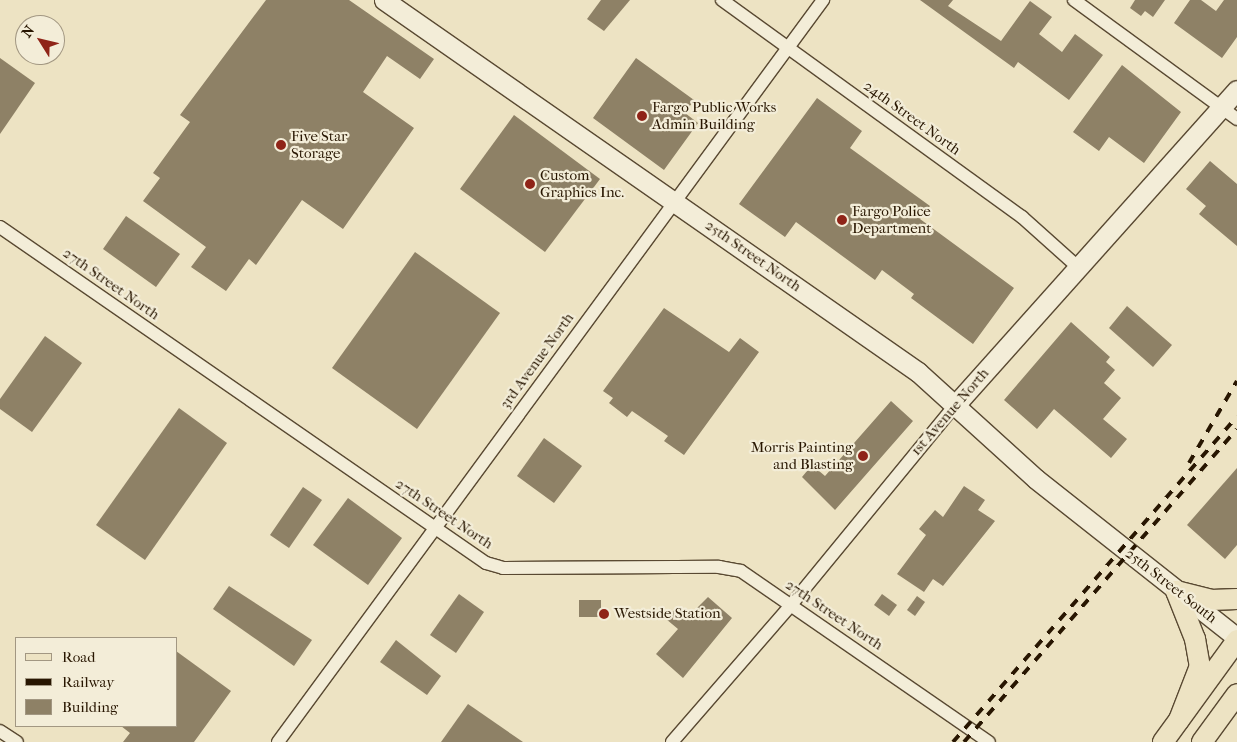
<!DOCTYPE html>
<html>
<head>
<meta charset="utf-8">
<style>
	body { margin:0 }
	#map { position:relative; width:1237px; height:742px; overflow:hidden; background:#ede3c3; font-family:"IM FELL French Canon",serif }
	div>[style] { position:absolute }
	.building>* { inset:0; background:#8e8166 }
	.roads { filter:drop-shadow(1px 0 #594932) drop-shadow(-1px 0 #594932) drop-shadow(0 1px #594932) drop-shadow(0 -1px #594932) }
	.street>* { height:12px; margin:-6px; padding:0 6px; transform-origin:6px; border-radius:6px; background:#f3edd8 }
	.secondary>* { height:19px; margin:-9.5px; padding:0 9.5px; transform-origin:9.5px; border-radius:9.5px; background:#f3edd8 }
	.primary>* { height:20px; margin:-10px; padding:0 10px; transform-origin:10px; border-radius:10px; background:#ede3c3 }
	.rail>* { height:4px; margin-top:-2px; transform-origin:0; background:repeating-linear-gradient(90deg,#281601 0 9px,transparent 0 18px) }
	.dots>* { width:14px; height:14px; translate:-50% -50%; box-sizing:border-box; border:2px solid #f3edd8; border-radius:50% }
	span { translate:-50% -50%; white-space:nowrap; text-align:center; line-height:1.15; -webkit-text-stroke:4.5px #f3edd8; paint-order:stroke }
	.poi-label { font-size:15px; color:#281601 }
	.left { translate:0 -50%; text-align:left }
	.right { translate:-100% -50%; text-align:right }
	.street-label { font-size:15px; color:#281601 }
	.legend { position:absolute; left:15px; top:637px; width:162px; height:90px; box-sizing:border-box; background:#f3edd8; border:1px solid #a29782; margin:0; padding:6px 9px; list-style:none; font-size:15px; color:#281601 }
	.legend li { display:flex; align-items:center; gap:10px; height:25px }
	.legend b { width:25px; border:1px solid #a29782 }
	.north { position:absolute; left:15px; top:15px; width:50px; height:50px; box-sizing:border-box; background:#f3edd8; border:1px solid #a29782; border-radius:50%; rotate:306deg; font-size:14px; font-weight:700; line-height:20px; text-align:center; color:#281601 }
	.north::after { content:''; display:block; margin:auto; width:18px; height:22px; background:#8f2418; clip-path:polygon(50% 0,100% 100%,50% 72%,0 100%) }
</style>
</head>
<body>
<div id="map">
	<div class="building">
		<i style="clip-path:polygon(266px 0,349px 0,434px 59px,420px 79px,387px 56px,363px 92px,414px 128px,343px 229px,302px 200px,256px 265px,249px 259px,226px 291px,191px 267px,206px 247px,143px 201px,160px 178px,153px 173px,190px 122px,180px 115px)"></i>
		<i style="clip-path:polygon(601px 0,630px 0,604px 31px,587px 19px)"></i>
		<i style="clip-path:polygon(920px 0,953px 0,948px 6px,1001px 41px,1030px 1px,1052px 17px,1039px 34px,1062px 52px,1075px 34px,1103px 55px,1069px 100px,1018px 62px,1014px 68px)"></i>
		<i style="clip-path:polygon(1135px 0,1165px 0,1153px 17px,1145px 11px,1141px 16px,1130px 8px)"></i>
		<i style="clip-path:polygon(1190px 0,1201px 0,1216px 11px,1224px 0,1237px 0,1237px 37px,1222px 58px,1174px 23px)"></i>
		<i style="clip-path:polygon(0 58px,35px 83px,0 134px)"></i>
		<i style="clip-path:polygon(636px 58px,694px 100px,685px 113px,698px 123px,664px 170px,593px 118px)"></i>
		<i style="clip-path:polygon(1122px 65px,1181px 112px,1144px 163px,1109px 137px,1099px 151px,1073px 132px)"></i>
		<i style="clip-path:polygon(817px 98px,862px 131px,850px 148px,930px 206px,920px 219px,1014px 288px,973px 344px,911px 298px,914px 294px,882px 270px,875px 280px,796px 222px,785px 237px,739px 204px)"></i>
		<i style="clip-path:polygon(514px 115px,600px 179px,545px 252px,460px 189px)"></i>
		<i style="clip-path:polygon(1210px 161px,1237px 184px,1237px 246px,1199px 214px,1206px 206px,1186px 189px)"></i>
		<i style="clip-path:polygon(126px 216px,180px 254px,156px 287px,103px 249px)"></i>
		<i style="clip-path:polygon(415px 252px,500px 313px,417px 429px,332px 368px)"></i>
		<i style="clip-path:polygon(1127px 306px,1172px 345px,1153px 367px,1109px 328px)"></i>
		<i style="clip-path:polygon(664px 308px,729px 352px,740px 338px,759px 352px,684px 455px,664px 441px,668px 436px,632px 411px,627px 417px,609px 403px,613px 398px,603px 391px)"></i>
		<i style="clip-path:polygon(1071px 322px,1110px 357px,1106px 362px,1115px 370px,1104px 383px,1121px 398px,1103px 419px,1127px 439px,1111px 458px,1054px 409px,1037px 429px,1004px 400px)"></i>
		<i style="clip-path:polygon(45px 336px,82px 363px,32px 432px,0 409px,0 399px)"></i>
		<i style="clip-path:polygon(891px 401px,913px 421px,835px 510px,802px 477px,812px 465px,825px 476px)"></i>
		<i style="clip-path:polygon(179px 408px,227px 443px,145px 560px,96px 525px)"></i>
		<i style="clip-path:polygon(544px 438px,582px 466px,554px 503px,517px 476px)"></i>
		<i style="clip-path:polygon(1237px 468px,1237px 545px,1225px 559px,1187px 525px)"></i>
		<i style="clip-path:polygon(964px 486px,985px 500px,978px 510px,995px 521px,943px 586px,933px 579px,924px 592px,897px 574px,926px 535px,919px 529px,935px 510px,943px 517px)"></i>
		<i style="clip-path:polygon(303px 487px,322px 500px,289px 548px,270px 535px)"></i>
		<i style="clip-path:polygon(348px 498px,402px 538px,368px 585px,313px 545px)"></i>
		<i style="clip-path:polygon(229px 586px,312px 640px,294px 666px,213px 609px)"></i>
		<i style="clip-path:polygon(459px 594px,484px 612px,456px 653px,430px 635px)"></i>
		<i style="clip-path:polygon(882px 594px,897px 605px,889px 616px,874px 605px)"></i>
		<i style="clip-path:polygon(917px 596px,925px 602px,915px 616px,907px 610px)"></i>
		<i style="clip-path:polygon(708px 597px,732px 618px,683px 678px,656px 654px,678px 629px,666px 619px,675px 609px,686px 619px)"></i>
		<i style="clip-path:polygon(579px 600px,601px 600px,601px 617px,579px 617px)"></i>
		<i style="clip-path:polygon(396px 640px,441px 676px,427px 695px,380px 662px)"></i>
		<i style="clip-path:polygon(176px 651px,231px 691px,194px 742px,123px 742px,130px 733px,121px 726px,176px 726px)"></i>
		<i style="clip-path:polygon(468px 704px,523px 742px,441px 742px)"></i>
	</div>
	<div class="roads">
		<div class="street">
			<i style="left:722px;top:0;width:370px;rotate:35.9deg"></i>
			<i style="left:1022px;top:217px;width:76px;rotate:41.8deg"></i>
			<i style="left:1074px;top:0;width:202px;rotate:36.1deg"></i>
			<i style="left:0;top:227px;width:591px;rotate:34.66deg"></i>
			<i style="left:486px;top:563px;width:18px;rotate:16deg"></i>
			<i style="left:503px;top:568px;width:216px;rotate:-0.3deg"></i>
			<i style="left:719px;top:567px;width:22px;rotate:10deg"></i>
			<i style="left:741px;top:571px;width:301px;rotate:34.6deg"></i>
			<i style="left:0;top:731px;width:20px;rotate:33deg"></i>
			<i style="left:278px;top:742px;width:921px;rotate:-53.7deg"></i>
			<i style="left:672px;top:742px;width:181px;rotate:-49deg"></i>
			<i style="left:791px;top:605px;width:260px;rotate:-50.6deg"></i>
		</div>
		<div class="secondary">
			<i style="left:384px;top:0;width:651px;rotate:34.86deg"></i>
			<i style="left:918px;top:372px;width:159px;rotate:42.2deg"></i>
			<i style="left:1036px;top:479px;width:256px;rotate:38.3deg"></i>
			<i style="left:956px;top:404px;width:421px;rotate:-48.2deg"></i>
		</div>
		<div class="primary">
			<i style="left:1176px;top:591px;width:52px;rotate:68.4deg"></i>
			<i style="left:1195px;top:639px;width:27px;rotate:80deg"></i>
			<i style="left:1200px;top:666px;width:58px;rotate:111.3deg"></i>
			<i style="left:1176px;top:591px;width:36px;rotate:14deg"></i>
			<i style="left:1211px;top:600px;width:26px;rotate:-2deg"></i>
			<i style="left:1163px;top:742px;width:126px;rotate:-54deg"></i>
			<i style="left:1202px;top:742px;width:59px;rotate:-53.9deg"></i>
		</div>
	</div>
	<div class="rail">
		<i style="left:1189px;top:463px;width:95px;rotate:-59.7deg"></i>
		<i style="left:953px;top:742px;width:432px;rotate:-48.9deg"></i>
		<i style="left:964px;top:742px;width:415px;rotate:-48.9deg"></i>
	</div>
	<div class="dots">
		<i style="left:642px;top:116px;background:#8f2418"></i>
		<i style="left:281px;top:145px;background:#8f2418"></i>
		<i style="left:530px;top:184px;background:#8f2418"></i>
		<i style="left:842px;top:220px;background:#8f2418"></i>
		<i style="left:863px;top:456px;background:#8f2418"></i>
		<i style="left:604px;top:614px;background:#8f2418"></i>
	</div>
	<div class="poi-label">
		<span class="left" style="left:652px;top:116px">Fargo Public Works<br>Admin Building</span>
		<span class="left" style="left:291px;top:145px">Five Star<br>Storage</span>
		<span class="left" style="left:540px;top:184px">Custom<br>Graphics Inc.</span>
		<span class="left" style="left:852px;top:220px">Fargo Police<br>Department</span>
		<span class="right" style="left:853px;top:456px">Morris Painting<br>and Blasting</span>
		<span class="left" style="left:614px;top:614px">Westside Station</span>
	</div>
	<div class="street-label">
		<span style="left:912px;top:118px;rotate:36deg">24th Street North</span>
		<span style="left:753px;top:256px;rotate:35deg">25th Street North</span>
		<span style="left:111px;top:284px;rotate:35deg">27th Street North</span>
		<span style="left:537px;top:361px;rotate:-54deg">3rd Avenue North</span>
		<span style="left:950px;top:412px;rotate:-49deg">1st Avenue North</span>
		<span style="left:444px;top:514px;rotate:34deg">27th Street North</span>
		<span style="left:1171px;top:586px;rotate:38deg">25th Street South</span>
		<span style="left:834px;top:615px;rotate:34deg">27th Street North</span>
	</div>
	<ul class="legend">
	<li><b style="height:6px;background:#ede3c3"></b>Road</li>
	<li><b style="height:6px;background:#281601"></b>Railway</li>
	<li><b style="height:14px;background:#8e8166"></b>Building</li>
	</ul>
	<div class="north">N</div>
</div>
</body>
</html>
